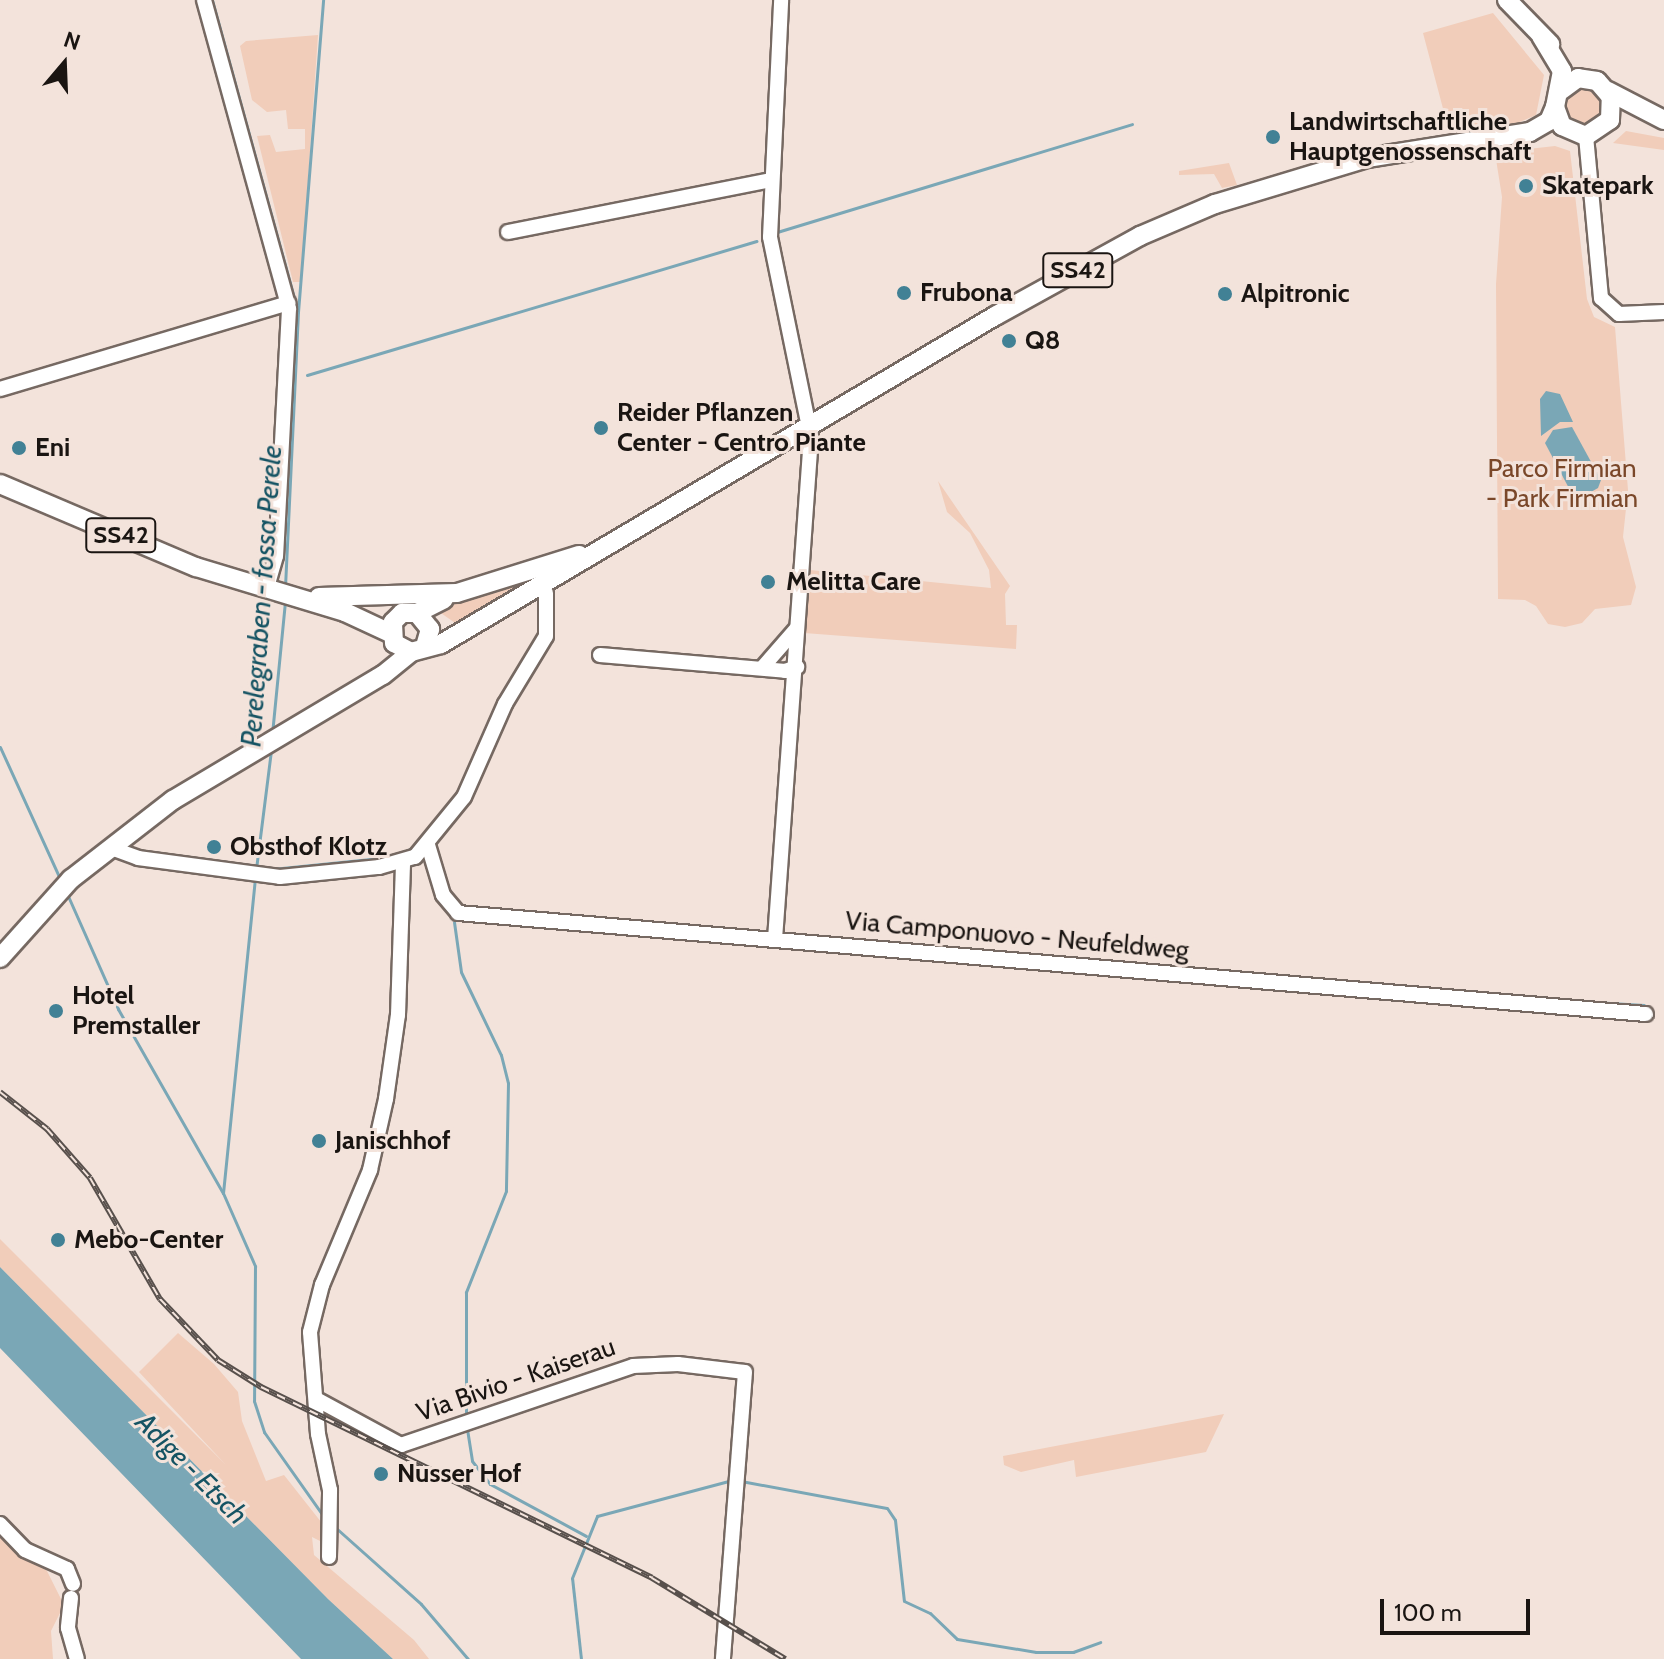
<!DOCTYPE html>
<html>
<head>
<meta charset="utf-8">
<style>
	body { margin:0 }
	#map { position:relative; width:1664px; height:1659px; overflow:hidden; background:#f3e3db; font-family:Cabin,sans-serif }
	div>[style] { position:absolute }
	.green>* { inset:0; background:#f1cdba }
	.round { border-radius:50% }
	.water>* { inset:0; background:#7aa7b6 }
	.stream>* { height:3px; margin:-1.5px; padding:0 1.5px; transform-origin:1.5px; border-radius:1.5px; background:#7aa7b6 }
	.roads { filter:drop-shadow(2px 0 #766962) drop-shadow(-2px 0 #766962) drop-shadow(0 2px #766962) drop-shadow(0 -2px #766962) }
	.minor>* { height:14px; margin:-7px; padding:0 7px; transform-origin:7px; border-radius:7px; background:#fff }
	.major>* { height:18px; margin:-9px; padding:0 9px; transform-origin:9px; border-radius:9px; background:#fff }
	.rail>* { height:6px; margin-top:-3px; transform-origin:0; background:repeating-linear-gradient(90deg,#f3e3db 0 9px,#58504c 0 18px); box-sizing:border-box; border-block:2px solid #58504c }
	.dots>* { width:22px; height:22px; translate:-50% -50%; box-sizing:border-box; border:4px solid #f3e3db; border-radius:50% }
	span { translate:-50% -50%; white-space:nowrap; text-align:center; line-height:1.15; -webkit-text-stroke:6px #f3e3db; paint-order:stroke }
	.shield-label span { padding:2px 6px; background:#f3e3db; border:2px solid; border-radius:6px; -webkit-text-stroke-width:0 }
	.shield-label { font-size:24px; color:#1a1512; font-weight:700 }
	.poi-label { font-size:26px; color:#1a1512; font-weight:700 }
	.left { translate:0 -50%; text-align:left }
	.park-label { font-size:26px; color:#7a4729 }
	.street-label { font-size:26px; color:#1a1512 }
	.water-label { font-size:28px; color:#155363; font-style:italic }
	.north { position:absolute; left:24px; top:24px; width:80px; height:80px; -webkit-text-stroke:6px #f3e3db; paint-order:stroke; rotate:19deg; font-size:22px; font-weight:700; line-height:32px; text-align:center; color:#1a1512 }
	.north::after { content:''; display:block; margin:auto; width:28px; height:36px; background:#1a1512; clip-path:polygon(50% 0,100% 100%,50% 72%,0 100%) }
	.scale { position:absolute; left:1380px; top:1599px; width:150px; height:36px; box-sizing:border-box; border:4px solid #1a1512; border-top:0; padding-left:10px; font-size:24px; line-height:28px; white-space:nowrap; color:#1a1512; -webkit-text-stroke:6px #f3e3db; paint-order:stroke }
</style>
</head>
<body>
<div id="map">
	<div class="green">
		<i style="clip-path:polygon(1493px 13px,1544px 75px,1536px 115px,1513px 125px,1474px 127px,1450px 135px,1423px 33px)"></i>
		<i style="clip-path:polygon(318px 35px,301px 282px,293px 282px,257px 136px,270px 135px,276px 152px,305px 149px,305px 129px,288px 129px,286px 110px,267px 112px,252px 100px,240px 46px,246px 41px)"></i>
		<i class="round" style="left:1564px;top:87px;width:38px;height:38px"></i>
		<i style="clip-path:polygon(1626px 131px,1664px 138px,1664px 150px,1613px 143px)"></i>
		<i style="clip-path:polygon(1555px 146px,1570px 151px,1587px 299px,1594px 317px,1615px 327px,1628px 490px,1623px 537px,1636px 587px,1631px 605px,1595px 609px,1582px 623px,1565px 627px,1548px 624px,1536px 606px,1525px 600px,1498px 599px,1496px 284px,1502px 197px,1495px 153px)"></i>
		<i style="clip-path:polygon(1229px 163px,1237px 185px,1222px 188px,1214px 174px,1179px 175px,1179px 171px)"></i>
		<i style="clip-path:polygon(938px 481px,1010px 586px,1005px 594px,1006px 625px,1017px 625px,1016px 649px,804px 633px,810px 570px,991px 588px,989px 570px,970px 533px,947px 512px)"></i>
		<i style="clip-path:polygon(520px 584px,522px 588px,458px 625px,438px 611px,437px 605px)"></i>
		<i style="clip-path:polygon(0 1239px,226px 1465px,139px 1372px,178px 1333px,214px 1364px,238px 1392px,242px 1421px,266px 1481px,284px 1475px,329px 1532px,324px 1543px,312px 1537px,314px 1555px,414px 1640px,429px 1659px,393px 1659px,328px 1599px,0 1267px)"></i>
		<i style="clip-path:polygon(1224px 1414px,1206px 1452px,1076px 1477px,1074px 1460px,1021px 1472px,1004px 1465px,1003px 1456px)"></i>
		<i style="clip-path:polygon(0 1529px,47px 1571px,64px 1605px,51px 1631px,53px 1659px,0 1659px)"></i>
	</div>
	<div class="water">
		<i style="clip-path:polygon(1546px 391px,1560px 394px,1573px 422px,1560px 422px,1541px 436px,1540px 399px)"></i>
		<i style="clip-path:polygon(1572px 427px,1601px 480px,1598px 488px,1584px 496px,1572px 494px,1545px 443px,1553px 430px)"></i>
		<i style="clip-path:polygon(0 1267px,328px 1599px,393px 1659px,301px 1659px,0 1348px)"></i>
	</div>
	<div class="stream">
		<i style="left:212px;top:0;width:320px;rotate:74.6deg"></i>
		<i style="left:777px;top:232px;width:371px;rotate:-16.9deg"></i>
		<i style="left:307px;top:375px;width:469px;rotate:-16.6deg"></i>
		<i style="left:285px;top:587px;width:275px;rotate:-87.3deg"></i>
		<i style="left:298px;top:312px;width:313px;rotate:-85.4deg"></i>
		<i style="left:272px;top:734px;width:133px;rotate:-84.4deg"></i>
		<i style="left:0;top:747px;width:147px;rotate:65.5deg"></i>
		<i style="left:401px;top:854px;width:16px;rotate:-30deg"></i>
		<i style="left:256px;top:869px;width:120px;rotate:-82.8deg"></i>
		<i style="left:272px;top:869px;width:119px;rotate:-5.8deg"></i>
		<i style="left:68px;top:896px;width:124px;rotate:66.1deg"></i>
		<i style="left:118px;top:1009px;width:212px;rotate:60.3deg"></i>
		<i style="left:223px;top:1193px;width:80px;rotate:66.3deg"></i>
		<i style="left:255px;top:1266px;width:135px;rotate:90.4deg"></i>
		<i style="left:254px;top:1401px;width:33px;rotate:72deg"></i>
		<i style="left:264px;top:1432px;width:104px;rotate:54.8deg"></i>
		<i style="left:454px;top:922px;width:50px;rotate:82deg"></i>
		<i style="left:461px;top:972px;width:92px;rotate:64.3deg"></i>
		<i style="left:501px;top:1055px;width:29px;rotate:76deg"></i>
		<i style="left:508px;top:1083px;width:108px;rotate:91.1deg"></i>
		<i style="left:506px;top:1191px;width:109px;rotate:111.6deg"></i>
		<i style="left:466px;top:1292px;width:126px;rotate:90deg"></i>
		<i style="left:756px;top:931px;width:16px;rotate:7deg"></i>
		<i style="left:780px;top:933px;width:20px;rotate:6deg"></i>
		<i style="left:1210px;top:970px;width:25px;rotate:5deg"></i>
		<i style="left:1560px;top:1000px;width:84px;rotate:3.4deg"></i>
		<i style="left:223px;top:1193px;width:318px;rotate:-84.2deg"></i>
		<i style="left:467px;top:1429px;width:32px;rotate:81deg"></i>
		<i style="left:472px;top:1461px;width:29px;rotate:52deg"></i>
		<i style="left:490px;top:1484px;width:109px;rotate:28.4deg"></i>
		<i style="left:741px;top:1481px;width:148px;rotate:10.5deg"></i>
		<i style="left:887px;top:1508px;width:14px;rotate:56deg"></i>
		<i style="left:895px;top:1520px;width:81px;rotate:83.7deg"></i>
		<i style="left:904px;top:1601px;width:29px;rotate:25deg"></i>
		<i style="left:930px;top:1613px;width:37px;rotate:44deg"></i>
		<i style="left:957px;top:1639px;width:80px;rotate:9.3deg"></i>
		<i style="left:1036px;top:1652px;width:37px"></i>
		<i style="left:1073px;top:1652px;width:29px;rotate:-20deg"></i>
		<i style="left:336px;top:1528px;width:114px;rotate:41.8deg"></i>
		<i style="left:421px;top:1604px;width:72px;rotate:49.5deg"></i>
		<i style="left:581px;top:1659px;width:81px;rotate:-96.3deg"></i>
		<i style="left:572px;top:1578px;width:67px;rotate:-68deg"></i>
		<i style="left:597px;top:1516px;width:140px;rotate:-14.9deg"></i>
	</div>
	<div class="roads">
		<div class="minor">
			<i style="left:204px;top:0;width:320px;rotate:74.6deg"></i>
			<i style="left:289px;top:309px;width:247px;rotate:93deg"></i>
			<i style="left:276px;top:556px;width:35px;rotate:106deg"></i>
			<i style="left:1586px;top:136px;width:163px;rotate:84.7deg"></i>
			<i style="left:1601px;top:298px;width:24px;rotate:42deg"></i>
			<i style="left:1619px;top:314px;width:45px;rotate:-2.5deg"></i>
			<i style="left:508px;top:232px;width:267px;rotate:-11.2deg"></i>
			<i style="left:0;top:389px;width:301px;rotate:-16.6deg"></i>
			<i style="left:600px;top:655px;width:186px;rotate:4.9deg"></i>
			<i style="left:785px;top:671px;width:13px;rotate:-18deg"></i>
			<i style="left:762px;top:668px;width:52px;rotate:-48.9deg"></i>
			<i style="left:428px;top:845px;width:52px;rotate:73.3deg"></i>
			<i style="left:443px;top:895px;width:23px;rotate:50deg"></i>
			<i style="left:458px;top:913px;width:1192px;rotate:4.86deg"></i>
			<i style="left:111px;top:848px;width:29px;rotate:20deg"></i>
			<i style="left:138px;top:858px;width:143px;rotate:7.6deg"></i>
			<i style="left:280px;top:877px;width:100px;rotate:-5.8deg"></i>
			<i style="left:379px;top:867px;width:37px;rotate:-16deg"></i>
			<i style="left:415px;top:857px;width:77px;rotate:-50.8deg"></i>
			<i style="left:464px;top:797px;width:102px;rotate:-66.2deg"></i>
			<i style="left:505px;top:704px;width:79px;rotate:-58.9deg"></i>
			<i style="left:546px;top:636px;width:43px;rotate:-90deg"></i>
			<i style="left:775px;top:939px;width:503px;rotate:-85.9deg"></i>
			<i style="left:811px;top:437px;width:204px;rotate:-101.6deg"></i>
			<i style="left:770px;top:237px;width:237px;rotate:-87.3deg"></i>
			<i style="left:316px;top:1399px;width:97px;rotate:28.4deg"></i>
			<i style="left:401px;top:1445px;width:245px;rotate:-18.8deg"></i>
			<i style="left:633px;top:1366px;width:45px;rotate:-2.5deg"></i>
			<i style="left:678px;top:1364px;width:67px;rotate:6.8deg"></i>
			<i style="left:745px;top:1372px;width:288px;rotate:94.4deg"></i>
			<i style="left:0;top:1524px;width:36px;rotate:46deg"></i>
			<i style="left:25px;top:1550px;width:46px;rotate:24.3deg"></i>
			<i style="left:67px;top:1569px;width:16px;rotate:68deg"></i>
			<i style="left:329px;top:1557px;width:67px;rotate:-89.1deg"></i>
			<i style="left:330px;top:1490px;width:57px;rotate:-102.1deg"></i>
			<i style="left:318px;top:1434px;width:102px;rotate:-94.5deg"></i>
			<i style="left:310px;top:1332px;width:49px;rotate:-75.7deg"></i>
			<i style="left:322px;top:1285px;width:125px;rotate:-67.3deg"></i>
			<i style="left:370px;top:1170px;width:73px;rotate:-77.3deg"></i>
			<i style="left:386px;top:1099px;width:85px;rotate:-81.9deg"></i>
			<i style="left:398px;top:1015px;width:153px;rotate:-88.1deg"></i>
			<i style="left:71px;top:1598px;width:30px;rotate:96deg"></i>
			<i style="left:68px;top:1628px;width:32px;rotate:74deg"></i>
		</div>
		<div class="major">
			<i style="left:1507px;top:0;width:62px;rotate:45.7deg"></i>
			<i style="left:1541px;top:36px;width:41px;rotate:59deg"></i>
			<i style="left:1562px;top:71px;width:37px;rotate:101deg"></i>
			<i style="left:1555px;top:107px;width:20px;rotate:70deg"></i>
			<i style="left:1562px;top:126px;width:26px;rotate:23deg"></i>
			<i style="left:1586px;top:136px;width:29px;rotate:-34deg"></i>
			<i style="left:1610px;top:120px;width:23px;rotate:-88deg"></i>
			<i style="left:1611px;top:97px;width:21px;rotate:-131deg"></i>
			<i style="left:1597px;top:81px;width:19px;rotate:-171deg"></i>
			<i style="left:1578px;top:78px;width:24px;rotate:144deg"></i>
			<i style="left:1608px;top:91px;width:63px;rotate:27.4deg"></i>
			<i style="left:0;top:484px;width:213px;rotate:23deg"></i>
			<i style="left:196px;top:567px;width:156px;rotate:16.8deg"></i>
			<i style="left:345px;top:612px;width:50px;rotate:25deg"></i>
			<i style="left:319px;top:597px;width:138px;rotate:-1.7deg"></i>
			<i style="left:457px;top:593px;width:128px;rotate:-17.3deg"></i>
			<i style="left:417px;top:613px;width:21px;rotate:51deg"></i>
			<i style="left:430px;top:629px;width:18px;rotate:106deg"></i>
			<i style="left:411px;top:652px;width:19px;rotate:-152deg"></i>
			<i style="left:394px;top:643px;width:21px;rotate:-93deg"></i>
			<i style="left:393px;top:622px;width:13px;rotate:-45deg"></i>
			<i style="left:402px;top:613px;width:15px"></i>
			<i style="left:417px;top:613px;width:30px;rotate:-27deg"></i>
			<i style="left:0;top:958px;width:106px;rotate:-48.1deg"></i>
			<i style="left:71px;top:879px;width:129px;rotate:-37.8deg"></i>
			<i style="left:173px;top:800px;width:244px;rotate:-30.8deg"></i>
			<i style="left:383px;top:675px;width:36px;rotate:-39deg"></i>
			<i style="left:411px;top:652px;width:31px;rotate:-15deg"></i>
			<i style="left:441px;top:644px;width:644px;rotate:-30.63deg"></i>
			<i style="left:995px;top:316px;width:166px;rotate:-28.9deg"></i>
			<i style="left:1140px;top:236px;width:82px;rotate:-23.1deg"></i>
			<i style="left:1215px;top:204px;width:159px;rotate:-16.8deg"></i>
			<i style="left:1367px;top:158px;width:165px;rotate:-9.1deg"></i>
			<i style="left:1530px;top:132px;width:22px;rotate:-30deg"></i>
			<i style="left:1549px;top:121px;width:15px;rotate:-67deg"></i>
		</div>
	</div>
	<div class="rail">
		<i style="left:0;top:1092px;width:60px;rotate:38.2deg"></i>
		<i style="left:47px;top:1129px;width:65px;rotate:48.7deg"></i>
		<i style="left:90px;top:1178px;width:140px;rotate:60deg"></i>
		<i style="left:160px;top:1299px;width:84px;rotate:46.4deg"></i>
		<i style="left:218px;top:1360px;width:51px;rotate:32.1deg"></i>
		<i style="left:261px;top:1387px;width:435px;rotate:26deg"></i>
		<i style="left:652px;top:1578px;width:156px;rotate:31.3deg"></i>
	</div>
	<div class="dots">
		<i style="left:1273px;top:137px;background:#418195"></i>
		<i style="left:1526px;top:186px;background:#418195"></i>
		<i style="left:904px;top:293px;background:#418195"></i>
		<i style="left:1225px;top:294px;background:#418195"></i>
		<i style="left:1009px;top:341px;background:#418195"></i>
		<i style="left:601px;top:428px;background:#418195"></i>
		<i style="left:19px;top:448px;background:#418195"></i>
		<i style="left:768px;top:582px;background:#418195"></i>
		<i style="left:214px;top:847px;background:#418195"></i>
		<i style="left:56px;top:1011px;background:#418195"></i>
		<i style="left:319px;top:1141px;background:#418195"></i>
		<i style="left:58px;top:1240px;background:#418195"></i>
		<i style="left:381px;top:1474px;background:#418195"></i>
	</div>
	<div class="shield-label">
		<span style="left:1078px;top:270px">SS42</span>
		<span style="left:121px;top:535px">SS42</span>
	</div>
	<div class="poi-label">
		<span class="left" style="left:1289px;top:137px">Landwirtschaftliche<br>Hauptgenossenschaft</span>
		<span class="left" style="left:1542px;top:186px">Skatepark</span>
		<span class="left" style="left:920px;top:293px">Frubona</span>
		<span class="left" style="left:1241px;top:294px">Alpitronic</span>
		<span class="left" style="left:1025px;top:341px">Q8</span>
		<span class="left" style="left:617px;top:428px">Reider Pflanzen<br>Center - Centro Piante</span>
		<span class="left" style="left:35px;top:448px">Eni</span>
		<span class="left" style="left:786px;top:582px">Melitta Care</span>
		<span class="left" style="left:230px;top:847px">Obsthof Klotz</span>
		<span class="left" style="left:72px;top:1011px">Hotel<br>Premstaller</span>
		<span class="left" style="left:335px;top:1141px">Janischhof</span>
		<span class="left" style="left:74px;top:1240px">Mebo-Center</span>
		<span class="left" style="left:397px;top:1474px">Nusser Hof</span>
	</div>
	<div class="park-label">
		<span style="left:1562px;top:484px">Parco Firmian<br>- Park Firmian</span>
	</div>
	<div class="street-label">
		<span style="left:1017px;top:936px;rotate:5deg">Via Camponuovo - Neufeldweg</span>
		<span style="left:516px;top:1380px;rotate:-19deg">Via Bivio - Kaiserau</span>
	</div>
	<div class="water-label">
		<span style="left:261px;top:596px;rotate:-86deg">Perelegraben - fossa Perele</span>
		<span style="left:192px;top:1468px;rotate:45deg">Adige - Etsch</span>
	</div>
	<div class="north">N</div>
	<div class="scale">100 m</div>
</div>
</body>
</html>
